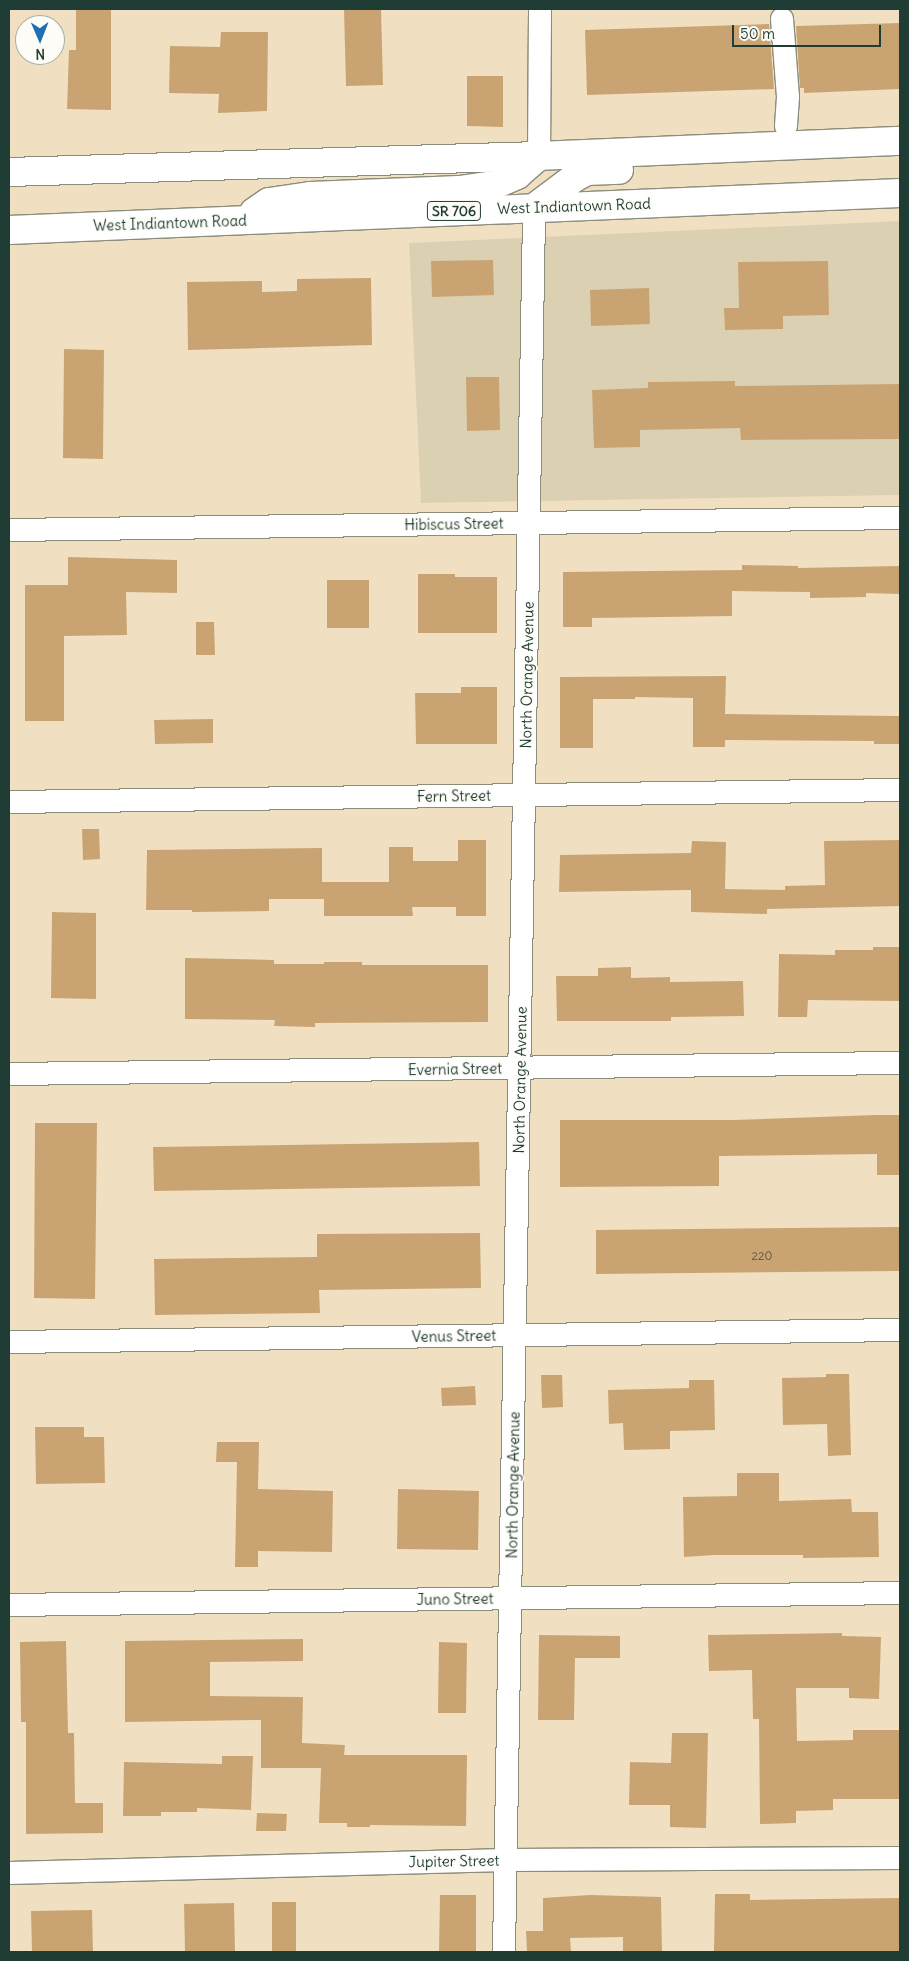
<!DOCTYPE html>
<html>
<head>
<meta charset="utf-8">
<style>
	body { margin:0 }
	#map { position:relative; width:909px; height:1961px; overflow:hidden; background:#f0e0c1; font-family:Delius,sans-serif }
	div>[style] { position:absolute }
	.built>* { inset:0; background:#dcd0b2 }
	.building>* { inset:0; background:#c9a472 }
	.roads { filter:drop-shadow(1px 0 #888e7a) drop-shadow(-1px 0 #888e7a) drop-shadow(0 1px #888e7a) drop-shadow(0 -1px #888e7a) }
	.minor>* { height:22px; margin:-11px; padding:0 11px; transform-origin:11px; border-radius:11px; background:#fff }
	.major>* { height:28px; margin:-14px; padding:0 14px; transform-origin:14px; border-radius:14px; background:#fff }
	span { translate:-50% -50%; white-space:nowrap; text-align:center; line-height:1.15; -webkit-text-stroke:4px #fdfcf7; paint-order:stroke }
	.number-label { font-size:12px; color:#4a5744 }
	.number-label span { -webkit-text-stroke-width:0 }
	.shield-label span { padding:1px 4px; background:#fdfcf7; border:1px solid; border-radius:4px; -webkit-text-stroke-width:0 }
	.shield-label { font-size:14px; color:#1f3d34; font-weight:700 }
	.street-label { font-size:15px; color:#1f3d34 }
	.frame { position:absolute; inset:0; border:10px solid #1f3d34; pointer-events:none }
	.north { position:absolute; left:15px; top:15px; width:50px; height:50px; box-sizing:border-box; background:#fdfcf7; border:1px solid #a4b0a9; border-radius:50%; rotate:179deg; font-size:14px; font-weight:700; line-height:20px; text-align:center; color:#1f3d34 }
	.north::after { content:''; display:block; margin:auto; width:18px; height:22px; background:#1f6fb2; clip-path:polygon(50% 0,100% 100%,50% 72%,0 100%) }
	.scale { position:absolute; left:732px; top:25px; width:149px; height:22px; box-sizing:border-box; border:2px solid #1f3d34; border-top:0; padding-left:6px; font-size:15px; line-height:18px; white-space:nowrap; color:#1f3d34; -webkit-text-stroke:4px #fdfcf7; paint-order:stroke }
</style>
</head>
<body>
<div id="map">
	<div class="built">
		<i style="clip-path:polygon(900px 221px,900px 495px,421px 503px,409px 243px)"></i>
	</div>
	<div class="building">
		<i style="clip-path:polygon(76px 9px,111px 9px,111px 110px,67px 109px,69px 50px,76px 50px)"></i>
		<i style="clip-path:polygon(344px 9px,381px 9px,383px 85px,346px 86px)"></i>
		<i style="clip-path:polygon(900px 23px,900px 89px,804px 93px,804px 88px,800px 88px,796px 26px)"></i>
		<i style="clip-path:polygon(769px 24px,774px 89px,587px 95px,585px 30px)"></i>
		<i style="clip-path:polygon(221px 32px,268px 32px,267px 111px,218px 113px,219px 94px,169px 93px,170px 46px,220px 47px)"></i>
		<i style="clip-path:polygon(467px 76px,503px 76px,503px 127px,467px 126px)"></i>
		<i style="clip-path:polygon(493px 260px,494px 295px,432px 297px,431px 261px)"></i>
		<i style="clip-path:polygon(828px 261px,829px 315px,783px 316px,783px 329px,725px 330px,724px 308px,739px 308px,738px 262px)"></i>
		<i style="clip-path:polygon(371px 278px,372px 345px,188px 350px,187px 282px,262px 281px,262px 292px,297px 291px,297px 279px)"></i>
		<i style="clip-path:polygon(649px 288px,650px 324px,591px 326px,590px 290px)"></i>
		<i style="clip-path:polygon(64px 349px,104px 350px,103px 459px,63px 458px)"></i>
		<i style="clip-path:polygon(466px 377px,499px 377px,500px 430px,467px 431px)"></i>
		<i style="clip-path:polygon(735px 381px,735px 386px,900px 384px,900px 439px,741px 440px,740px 428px,640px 430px,640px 447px,594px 448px,592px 390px,648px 388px,648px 382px)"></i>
		<i style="clip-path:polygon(68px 557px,177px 560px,177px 593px,126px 592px,127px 635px,64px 636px,64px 721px,25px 721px,25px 585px,68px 585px)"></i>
		<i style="clip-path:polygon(742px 565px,798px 566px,798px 568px,900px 566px,900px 594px,866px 593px,866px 597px,810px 598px,810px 592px,732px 591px,732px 616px,592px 618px,592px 627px,563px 627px,563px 572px,742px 570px)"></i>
		<i style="clip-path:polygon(418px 574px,455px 574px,455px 577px,497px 577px,497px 633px,418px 633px)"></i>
		<i style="clip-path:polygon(327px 580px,369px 580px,369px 628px,327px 628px)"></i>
		<i style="clip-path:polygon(196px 622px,214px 622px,215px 655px,196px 655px)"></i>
		<i style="clip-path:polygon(726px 676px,725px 714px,900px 716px,900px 744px,874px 744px,874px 741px,725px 740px,725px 747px,693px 747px,693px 698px,635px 697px,635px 699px,593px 699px,593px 748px,560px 748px,560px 677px)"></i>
		<i style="clip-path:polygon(461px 687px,497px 687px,497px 744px,416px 744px,415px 693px,461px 693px)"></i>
		<i style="clip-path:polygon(213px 719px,213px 743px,155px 744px,154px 720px)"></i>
		<i style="clip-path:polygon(82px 829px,99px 829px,100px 859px,83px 860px)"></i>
		<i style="clip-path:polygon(458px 840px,486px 840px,486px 916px,456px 916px,456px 907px,412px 907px,413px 916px,324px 916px,324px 899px,269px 899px,269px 911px,192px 912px,192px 910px,146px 910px,147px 850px,322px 848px,322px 882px,389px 882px,389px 847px,413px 847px,413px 861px,458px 861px)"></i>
		<i style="clip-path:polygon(900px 840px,900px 906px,767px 909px,767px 914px,691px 912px,691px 890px,559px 892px,560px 855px,691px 853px,692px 841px,726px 842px,725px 889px,785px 890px,785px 886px,825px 885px,824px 841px)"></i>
		<i style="clip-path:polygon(52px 912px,96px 913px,96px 999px,51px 998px)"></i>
		<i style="clip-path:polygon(873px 947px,900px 947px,900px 1001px,808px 1000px,807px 1017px,778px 1017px,779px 954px,835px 955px,835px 950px,873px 950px)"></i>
		<i style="clip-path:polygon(185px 958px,274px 960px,274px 964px,324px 964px,324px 962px,362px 962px,362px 965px,488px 965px,488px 1022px,315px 1023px,315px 1027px,274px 1026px,275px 1020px,185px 1019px)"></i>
		<i style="clip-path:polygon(631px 967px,631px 978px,670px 977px,670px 982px,743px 981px,744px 1016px,671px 1017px,671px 1021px,557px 1021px,556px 976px,598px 976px,598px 968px)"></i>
		<i style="clip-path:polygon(876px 1115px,900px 1115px,900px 1175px,877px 1175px,877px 1154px,719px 1156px,719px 1186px,560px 1187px,560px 1120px,734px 1120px)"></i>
		<i style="clip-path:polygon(35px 1123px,97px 1123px,95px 1299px,34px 1298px)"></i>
		<i style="clip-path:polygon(479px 1142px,480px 1186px,154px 1191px,153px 1147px)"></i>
		<i style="clip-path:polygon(900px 1227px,900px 1271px,596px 1274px,596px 1230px)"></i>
		<i style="clip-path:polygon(480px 1233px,481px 1288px,319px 1290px,320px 1313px,155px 1315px,154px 1259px,317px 1257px,317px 1234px)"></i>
		<i style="clip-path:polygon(826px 1374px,849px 1374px,851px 1455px,828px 1456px,827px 1424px,783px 1425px,782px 1378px,826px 1377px)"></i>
		<i style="clip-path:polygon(541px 1375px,562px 1375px,563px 1407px,542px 1408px)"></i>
		<i style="clip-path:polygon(689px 1380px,714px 1380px,715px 1430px,670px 1431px,670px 1449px,624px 1450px,623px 1423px,609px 1424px,608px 1390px,689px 1388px)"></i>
		<i style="clip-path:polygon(475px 1386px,476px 1405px,442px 1406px,441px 1388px)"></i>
		<i style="clip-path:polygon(35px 1427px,84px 1427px,84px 1437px,104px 1437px,105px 1483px,36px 1484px)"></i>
		<i style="clip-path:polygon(217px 1442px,259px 1442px,258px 1489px,333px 1491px,332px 1552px,258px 1551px,258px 1567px,235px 1567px,237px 1462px,216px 1462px)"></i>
		<i style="clip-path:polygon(737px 1473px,779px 1473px,779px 1501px,851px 1499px,852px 1512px,878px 1512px,879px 1557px,803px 1558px,803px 1555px,714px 1555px,684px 1557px,683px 1497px,737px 1496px)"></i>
		<i style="clip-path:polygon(398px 1489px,479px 1491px,478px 1550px,397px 1549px)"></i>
		<i style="clip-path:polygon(842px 1633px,842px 1636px,881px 1637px,879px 1699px,849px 1698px,849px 1688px,796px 1688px,797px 1741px,853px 1740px,853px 1730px,899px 1730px,900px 1799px,833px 1799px,833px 1810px,796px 1811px,796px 1823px,760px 1824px,759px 1719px,753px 1719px,752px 1670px,709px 1671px,708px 1635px)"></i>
		<i style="clip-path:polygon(539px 1635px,620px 1636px,620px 1658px,575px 1658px,574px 1720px,538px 1720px)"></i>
		<i style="clip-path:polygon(303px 1639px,303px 1661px,210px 1662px,210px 1696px,303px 1697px,302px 1743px,345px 1745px,344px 1755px,467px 1755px,466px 1826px,370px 1825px,370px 1827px,347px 1827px,347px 1823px,319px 1823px,321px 1768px,261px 1768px,261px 1720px,125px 1722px,125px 1641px)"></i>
		<i style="clip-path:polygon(66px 1641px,68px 1733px,74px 1733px,75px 1803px,103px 1803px,103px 1833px,26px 1834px,26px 1722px,21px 1722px,20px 1642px)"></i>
		<i style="clip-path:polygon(439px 1642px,467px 1643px,466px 1713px,438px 1713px)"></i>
		<i style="clip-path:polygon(672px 1733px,708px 1733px,706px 1828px,670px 1827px,670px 1805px,629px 1805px,630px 1762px,671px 1763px)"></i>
		<i style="clip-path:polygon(222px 1756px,253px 1756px,251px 1810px,197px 1808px,197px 1812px,161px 1812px,161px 1816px,123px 1816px,124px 1762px,222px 1764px)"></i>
		<i style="clip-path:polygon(257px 1813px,287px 1814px,286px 1831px,256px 1831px)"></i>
		<i style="clip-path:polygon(715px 1894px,750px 1894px,750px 1900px,900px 1898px,900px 1952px,714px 1952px)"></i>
		<i style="clip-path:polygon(440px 1895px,476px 1895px,476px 1952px,439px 1952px)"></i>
		<i style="clip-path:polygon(590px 1895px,661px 1897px,662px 1952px,623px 1952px,623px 1937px,570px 1938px,571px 1952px,527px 1952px,526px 1931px,543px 1931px,543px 1898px)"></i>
		<i style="clip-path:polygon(272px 1902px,296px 1902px,296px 1952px,272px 1952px)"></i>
		<i style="clip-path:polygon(234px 1903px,235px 1952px,185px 1952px,184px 1904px)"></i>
		<i style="clip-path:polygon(92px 1910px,93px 1952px,32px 1952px,31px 1911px)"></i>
	</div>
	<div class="roads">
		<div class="minor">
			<i style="left:782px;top:19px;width:78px;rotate:85.6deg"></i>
			<i style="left:788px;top:97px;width:29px;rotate:94deg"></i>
			<i style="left:539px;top:156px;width:147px;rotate:-89.6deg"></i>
			<i style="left:9px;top:530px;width:891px;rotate:-0.77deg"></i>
			<i style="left:9px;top:802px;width:891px;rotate:-0.77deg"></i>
			<i style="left:9px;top:1074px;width:891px;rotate:-0.71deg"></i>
			<i style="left:9px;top:1342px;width:891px;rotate:-0.77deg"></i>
			<i style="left:9px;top:1605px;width:891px;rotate:-0.77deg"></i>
			<i style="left:9px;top:1873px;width:497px;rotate:-1.5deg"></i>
			<i style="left:506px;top:1860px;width:394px;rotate:-0.3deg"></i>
			<i style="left:504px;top:1952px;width:1744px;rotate:-89.01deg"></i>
		</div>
		<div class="major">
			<i style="left:9px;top:172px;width:530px;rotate:-1.73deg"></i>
			<i style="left:539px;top:156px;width:361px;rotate:-2.4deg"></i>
			<i style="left:534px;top:208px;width:50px;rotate:-36.9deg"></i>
			<i style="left:574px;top:178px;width:15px;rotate:-28deg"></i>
			<i style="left:587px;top:171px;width:32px;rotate:-2deg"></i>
			<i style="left:254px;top:212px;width:18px;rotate:-34deg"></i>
			<i style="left:269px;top:202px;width:41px;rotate:-8.3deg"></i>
			<i style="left:310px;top:196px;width:149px;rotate:-2.3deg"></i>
			<i style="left:459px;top:190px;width:35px;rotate:-8deg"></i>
			<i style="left:494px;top:185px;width:25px;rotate:-23deg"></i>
			<i style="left:517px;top:175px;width:29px;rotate:-41deg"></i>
			<i style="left:9px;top:230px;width:892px;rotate:-2.38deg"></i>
		</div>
	</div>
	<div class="number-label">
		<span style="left:762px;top:1256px">220</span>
	</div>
	<div class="shield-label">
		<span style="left:454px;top:211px">SR 706</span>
	</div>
	<div class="street-label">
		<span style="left:574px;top:206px;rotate:-2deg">West Indiantown Road</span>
		<span style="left:170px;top:223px;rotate:-2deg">West Indiantown Road</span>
		<span style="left:454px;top:524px;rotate:-1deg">Hibiscus Street</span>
		<span style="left:527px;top:675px;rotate:-89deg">North Orange Avenue</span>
		<span style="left:454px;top:796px;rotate:-1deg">Fern Street</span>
		<span style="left:455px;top:1069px;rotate:-1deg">Evernia Street</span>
		<span style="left:520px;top:1080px;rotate:-89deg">North Orange Avenue</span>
		<span style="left:454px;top:1336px;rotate:-1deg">Venus Street</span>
		<span style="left:513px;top:1485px;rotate:-89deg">North Orange Avenue</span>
		<span style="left:455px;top:1599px;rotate:-1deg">Juno Street</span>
		<span style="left:454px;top:1861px;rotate:-1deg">Jupiter Street</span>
	</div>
	<div class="frame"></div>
	<div class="north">N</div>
	<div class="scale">50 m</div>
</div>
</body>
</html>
